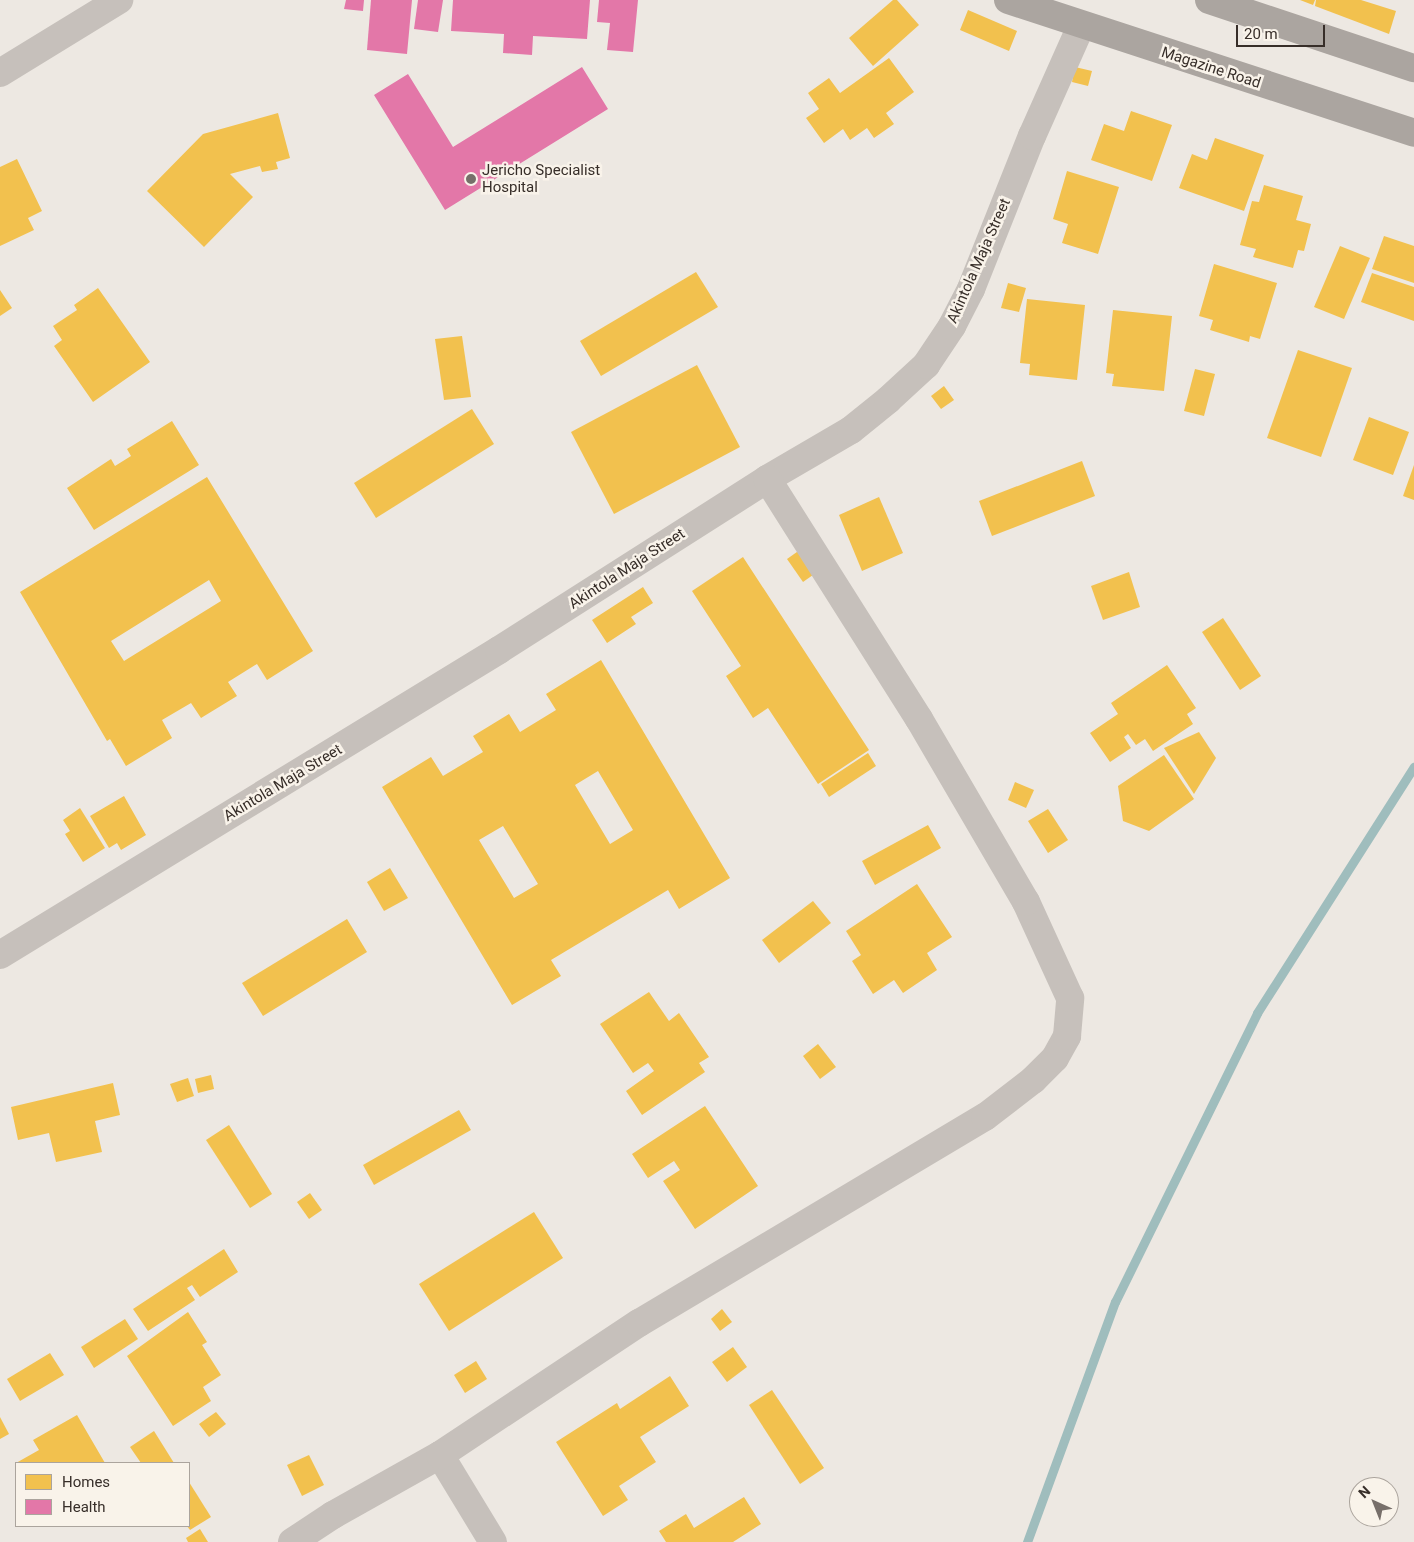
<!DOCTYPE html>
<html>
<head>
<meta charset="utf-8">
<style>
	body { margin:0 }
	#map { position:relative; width:1414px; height:1542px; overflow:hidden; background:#ede8e2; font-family:Roboto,sans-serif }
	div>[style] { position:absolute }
	.homes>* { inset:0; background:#f2c14e }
	.health>* { inset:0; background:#e377a8 }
	.stream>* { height:9px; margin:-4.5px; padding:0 4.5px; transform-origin:4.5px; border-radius:4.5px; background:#9fbdbd }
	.minor>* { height:28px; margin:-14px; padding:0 14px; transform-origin:14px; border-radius:14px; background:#c6c0bb }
	.tertiary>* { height:28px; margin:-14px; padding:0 14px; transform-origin:14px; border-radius:14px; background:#c6c0bb }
	.primary>* { height:28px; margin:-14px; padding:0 14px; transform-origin:14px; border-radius:14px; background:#aba5a0 }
	.dots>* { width:14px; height:14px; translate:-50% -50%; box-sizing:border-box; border:2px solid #f9f3ea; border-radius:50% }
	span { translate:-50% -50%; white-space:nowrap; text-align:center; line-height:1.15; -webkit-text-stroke:5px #f9f3ea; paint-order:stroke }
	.street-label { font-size:15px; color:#372e29 }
	.poi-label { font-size:15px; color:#372e29 }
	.left { translate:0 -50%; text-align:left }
	.legend { position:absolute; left:15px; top:1462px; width:175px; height:65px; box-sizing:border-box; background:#f9f3ea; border:1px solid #aba49d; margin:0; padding:6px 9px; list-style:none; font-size:15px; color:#372e29 }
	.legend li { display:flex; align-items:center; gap:10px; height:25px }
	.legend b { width:25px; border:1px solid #aba49d }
	.north { position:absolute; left:1349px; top:1477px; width:50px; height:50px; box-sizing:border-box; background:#f9f3ea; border:1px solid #aba49d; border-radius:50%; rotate:316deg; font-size:14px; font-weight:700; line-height:20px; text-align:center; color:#372e29 }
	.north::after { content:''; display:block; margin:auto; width:18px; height:22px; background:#776f6a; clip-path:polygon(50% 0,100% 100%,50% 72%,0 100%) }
	.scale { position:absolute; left:1236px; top:25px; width:89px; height:22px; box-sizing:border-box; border:2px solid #372e29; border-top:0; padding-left:6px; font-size:15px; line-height:18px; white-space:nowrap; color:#372e29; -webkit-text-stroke:4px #f9f3ea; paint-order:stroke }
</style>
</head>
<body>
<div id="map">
	<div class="homes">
		<i style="clip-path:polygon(893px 0,897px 0,919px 25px,873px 66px,849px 38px)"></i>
		<i style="clip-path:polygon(1300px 0,1315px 0,1313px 5px)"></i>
		<i style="clip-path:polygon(1316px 0,1361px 0,1396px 11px,1389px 34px,1315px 6px)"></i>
		<i style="clip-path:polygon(968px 10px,1017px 31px,1009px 51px,960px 30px)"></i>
		<i style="clip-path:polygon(889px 58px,914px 92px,886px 113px,894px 124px,874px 138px,867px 128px,850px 140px,843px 129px,824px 143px,806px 118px,819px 109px,808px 93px,829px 78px,840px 93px)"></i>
		<i style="clip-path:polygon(1075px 67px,1092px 71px,1088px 86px,1072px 82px)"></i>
		<i style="clip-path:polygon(1131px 111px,1172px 125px,1152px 181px,1091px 160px,1104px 124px,1124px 131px)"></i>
		<i style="clip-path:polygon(278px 113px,290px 158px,276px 162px,278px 169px,262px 172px,260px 166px,230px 174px,253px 197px,204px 247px,147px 191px,203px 134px)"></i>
		<i style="clip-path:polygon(1215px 138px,1264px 155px,1244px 211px,1179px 188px,1192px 154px,1207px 160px)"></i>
		<i style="clip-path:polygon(17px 159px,42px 211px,28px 218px,34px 230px,0 246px,0 167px)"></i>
		<i style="clip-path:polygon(1067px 171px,1119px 187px,1098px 254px,1062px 243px,1068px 224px,1053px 219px)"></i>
		<i style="clip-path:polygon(1264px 185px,1303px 196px,1296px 220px,1311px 224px,1304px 251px,1298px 250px,1293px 268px,1253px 257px,1256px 249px,1240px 245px,1252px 201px,1259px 202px)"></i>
		<i style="clip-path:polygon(1384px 236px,1414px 246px,1414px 283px,1372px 269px)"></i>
		<i style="clip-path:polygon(1340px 246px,1370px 258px,1344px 319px,1314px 307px)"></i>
		<i style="clip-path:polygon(1214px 264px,1277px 283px,1260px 339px,1250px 336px,1249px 342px,1210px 330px,1213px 320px,1199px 316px)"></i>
		<i style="clip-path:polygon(696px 272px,718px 307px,601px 376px,580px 341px)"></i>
		<i style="clip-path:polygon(1372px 273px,1414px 287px,1414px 321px,1361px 302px)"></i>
		<i style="clip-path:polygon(1008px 283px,1026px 288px,1019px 312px,1001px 308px)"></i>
		<i style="clip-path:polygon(98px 288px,150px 362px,93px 402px,54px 346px,62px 340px,53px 326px,77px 310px,74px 305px)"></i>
		<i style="clip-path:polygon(0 290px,12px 308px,0 316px)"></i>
		<i style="clip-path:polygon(1027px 299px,1085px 305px,1077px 380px,1029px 375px,1030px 364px,1020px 363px)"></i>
		<i style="clip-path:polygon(1113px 310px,1172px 316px,1164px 391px,1112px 386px,1114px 374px,1106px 373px)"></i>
		<i style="clip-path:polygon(462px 336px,471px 397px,444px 400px,435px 339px)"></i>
		<i style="clip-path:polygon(1298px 350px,1352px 368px,1321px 457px,1267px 438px)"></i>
		<i style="clip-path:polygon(697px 365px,740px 447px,614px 514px,571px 432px)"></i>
		<i style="clip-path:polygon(1195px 369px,1215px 374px,1204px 416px,1184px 411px)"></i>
		<i style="clip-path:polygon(944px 386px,954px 400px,941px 409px,931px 396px)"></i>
		<i style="clip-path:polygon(472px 409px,494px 444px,376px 518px,354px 483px)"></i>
		<i style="clip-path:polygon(1369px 417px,1409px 432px,1393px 475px,1353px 460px)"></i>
		<i style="clip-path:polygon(172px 421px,199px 465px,94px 530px,67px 488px,111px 459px,115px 466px,131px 456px,127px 449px)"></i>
		<i style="clip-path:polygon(1082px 461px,1095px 496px,992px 536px,979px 501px)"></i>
		<i style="clip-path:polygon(1414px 465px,1414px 500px,1403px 496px)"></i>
		<i style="clip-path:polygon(evenodd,207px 477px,313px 651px,267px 680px,257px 664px,228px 682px,237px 696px,201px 718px,191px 703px,162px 720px,172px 738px,126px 766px,110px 739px,107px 741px,20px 592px,207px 477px,209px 580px,221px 601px,124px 661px,111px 641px,209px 580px)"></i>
		<i style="clip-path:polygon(879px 497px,903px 553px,862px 571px,839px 515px)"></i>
		<i style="clip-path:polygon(804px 547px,820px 570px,803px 582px,787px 559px)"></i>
		<i style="clip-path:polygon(743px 557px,869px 750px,818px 784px,768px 708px,753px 718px,726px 676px,741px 666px,692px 591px)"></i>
		<i style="clip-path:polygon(1129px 572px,1140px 607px,1103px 620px,1091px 586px)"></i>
		<i style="clip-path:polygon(643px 587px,653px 603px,631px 617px,636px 624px,607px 643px,592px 620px)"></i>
		<i style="clip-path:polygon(1223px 618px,1261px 676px,1240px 690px,1202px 632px)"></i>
		<i style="clip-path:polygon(evenodd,601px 660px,730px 878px,679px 909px,668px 890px,551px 960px,561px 976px,512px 1005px,382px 787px,431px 757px,443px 776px,483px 752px,473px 736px,509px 714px,520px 732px,556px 710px,546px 694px,601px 660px,598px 771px,633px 830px,610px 844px,575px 785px,598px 771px,601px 660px,503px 826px,538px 884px,514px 898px,479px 840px,503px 826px)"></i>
		<i style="clip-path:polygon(1167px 665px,1196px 708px,1187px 714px,1193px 724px,1153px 751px,1145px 739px,1136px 745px,1128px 734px,1124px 737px,1131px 748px,1110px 762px,1090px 733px,1118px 714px,1111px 703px)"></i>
		<i style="clip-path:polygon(1199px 732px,1216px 758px,1194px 794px,1164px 748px)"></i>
		<i style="clip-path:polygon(868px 753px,876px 766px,829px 797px,821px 784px)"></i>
		<i style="clip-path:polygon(1164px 755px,1194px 799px,1149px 831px,1123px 821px,1118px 786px)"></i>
		<i style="clip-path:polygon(1015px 782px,1034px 790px,1026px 808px,1008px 800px)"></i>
		<i style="clip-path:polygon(124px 796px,146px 835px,121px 850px,117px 843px,109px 848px,90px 816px)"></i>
		<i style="clip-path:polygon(80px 808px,105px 848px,83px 862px,65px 834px,70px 831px,63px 820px)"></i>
		<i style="clip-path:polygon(1048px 809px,1068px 840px,1048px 853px,1028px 821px)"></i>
		<i style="clip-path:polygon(928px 825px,941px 848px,875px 885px,862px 861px)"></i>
		<i style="clip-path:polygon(390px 868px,408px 898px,384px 911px,367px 882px)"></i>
		<i style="clip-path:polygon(917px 884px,952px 937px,927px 953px,937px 970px,903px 993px,894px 980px,873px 994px,852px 961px,861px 955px,846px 931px)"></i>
		<i style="clip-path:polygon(813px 901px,831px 923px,779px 963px,762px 940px)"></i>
		<i style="clip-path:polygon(347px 919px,367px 952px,263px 1016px,242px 983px)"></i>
		<i style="clip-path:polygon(649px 992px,669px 1021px,679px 1013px,709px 1057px,699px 1063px,705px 1072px,642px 1115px,626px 1091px,654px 1071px,648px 1063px,633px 1073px,600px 1024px)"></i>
		<i style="clip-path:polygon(818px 1044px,836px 1067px,820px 1079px,803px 1056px)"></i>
		<i style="clip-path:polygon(211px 1075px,214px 1089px,198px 1093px,195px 1079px)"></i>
		<i style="clip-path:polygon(188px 1078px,194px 1096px,177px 1102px,170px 1084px)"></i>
		<i style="clip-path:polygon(113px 1083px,120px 1115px,95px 1121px,102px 1152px,56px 1162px,49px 1133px,18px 1140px,11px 1107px)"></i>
		<i style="clip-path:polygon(705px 1106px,758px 1186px,695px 1229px,663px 1181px,680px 1170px,674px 1161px,648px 1178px,632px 1154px)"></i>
		<i style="clip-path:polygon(459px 1110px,471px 1130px,374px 1185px,363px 1165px)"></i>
		<i style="clip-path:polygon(229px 1125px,272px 1194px,250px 1208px,206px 1140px)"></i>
		<i style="clip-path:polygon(310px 1193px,322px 1210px,309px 1219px,297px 1202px)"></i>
		<i style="clip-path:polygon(534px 1212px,563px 1258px,449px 1331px,419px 1284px)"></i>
		<i style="clip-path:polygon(224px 1249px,238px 1272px,200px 1297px,192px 1285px,187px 1288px,195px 1300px,148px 1331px,133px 1309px)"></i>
		<i style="clip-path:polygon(722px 1309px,732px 1322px,720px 1331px,711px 1319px)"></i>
		<i style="clip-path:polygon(188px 1312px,207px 1342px,202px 1345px,221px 1375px,203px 1387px,211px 1401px,173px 1426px,127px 1356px)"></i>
		<i style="clip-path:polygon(125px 1319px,138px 1339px,94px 1368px,81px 1347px)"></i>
		<i style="clip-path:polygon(733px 1347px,747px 1367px,727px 1382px,712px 1362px)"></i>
		<i style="clip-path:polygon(50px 1353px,64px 1375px,20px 1401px,7px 1379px)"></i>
		<i style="clip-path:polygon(476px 1361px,487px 1379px,465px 1393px,454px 1375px)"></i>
		<i style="clip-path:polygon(670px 1376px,689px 1406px,640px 1437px,656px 1462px,619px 1486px,628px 1500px,603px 1516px,556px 1442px,617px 1403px,620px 1409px)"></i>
		<i style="clip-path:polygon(772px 1390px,824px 1468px,800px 1484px,749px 1405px)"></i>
		<i style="clip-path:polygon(216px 1412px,226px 1424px,209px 1437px,199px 1424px)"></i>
		<i style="clip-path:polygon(77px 1415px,105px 1463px,16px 1463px,39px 1450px,33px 1440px)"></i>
		<i style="clip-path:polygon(0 1417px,9px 1434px,0 1439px)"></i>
		<i style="clip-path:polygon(154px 1431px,174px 1463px,141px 1463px,130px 1447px)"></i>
		<i style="clip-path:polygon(309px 1455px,324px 1485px,302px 1496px,287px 1465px)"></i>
		<i style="clip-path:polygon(189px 1482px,211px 1517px,190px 1530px,187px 1526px)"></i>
		<i style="clip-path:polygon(744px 1497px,761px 1524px,733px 1542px,666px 1542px,659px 1531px,686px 1514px,694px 1528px)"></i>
		<i style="clip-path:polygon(200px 1529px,208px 1542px,188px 1542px,186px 1538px)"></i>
	</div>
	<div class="health">
		<i style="clip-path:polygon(346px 0,364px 0,363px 11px,344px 9px)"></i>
		<i style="clip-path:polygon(371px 0,412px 0,407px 54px,367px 50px)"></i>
		<i style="clip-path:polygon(418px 0,443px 0,438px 32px,414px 29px)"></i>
		<i style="clip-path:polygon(453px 0,590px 0,587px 39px,533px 36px,532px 55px,503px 53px,504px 34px,451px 31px)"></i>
		<i style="clip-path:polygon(599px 0,638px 0,633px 52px,607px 50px,610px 23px,597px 22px)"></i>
		<i style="clip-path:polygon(582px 67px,608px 109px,445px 210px,374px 95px,408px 74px,453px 147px)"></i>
	</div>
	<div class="stream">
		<i style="left:1027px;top:1542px;width:256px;rotate:-69.9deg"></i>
		<i style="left:1115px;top:1302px;width:322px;rotate:-63.8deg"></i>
		<i style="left:1257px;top:1013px;width:292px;rotate:-57.5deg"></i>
	</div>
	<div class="minor">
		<i style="left:0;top:955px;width:585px;rotate:-31.43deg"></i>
		<i style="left:499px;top:650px;width:318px;rotate:-32.5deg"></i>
		<i style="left:767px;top:479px;width:97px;rotate:-30.3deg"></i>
		<i style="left:851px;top:430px;width:48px;rotate:-39deg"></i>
		<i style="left:888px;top:400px;width:52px;rotate:-42.6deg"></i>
		<i style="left:926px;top:365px;width:47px;rotate:-56.3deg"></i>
		<i style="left:952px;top:326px;width:42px;rotate:-62.8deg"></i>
		<i style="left:971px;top:289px;width:165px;rotate:-68.3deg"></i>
		<i style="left:1032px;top:136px;width:120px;rotate:-66deg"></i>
		<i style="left:440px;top:1455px;width:102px;rotate:58.7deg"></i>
		<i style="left:292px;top:1542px;width:49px;rotate:-33.4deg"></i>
		<i style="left:333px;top:1515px;width:123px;rotate:-29.3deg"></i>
		<i style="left:440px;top:1455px;width:239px;rotate:-33.6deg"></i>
		<i style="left:639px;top:1323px;width:403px;rotate:-30.8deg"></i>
		<i style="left:985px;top:1117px;width:61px;rotate:-37.6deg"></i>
		<i style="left:1033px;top:1080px;width:31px;rotate:-45deg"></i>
		<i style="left:1055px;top:1058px;width:25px;rotate:-61deg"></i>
		<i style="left:1067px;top:1036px;width:38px;rotate:-85deg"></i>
		<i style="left:1070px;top:998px;width:106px;rotate:-114.6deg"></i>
		<i style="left:1026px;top:902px;width:212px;rotate:-120.3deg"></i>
		<i style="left:919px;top:719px;width:284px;rotate:-122.3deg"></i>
	</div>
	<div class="tertiary">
		<i style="left:0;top:73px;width:140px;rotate:-31.5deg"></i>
	</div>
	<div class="primary">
		<i style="left:1008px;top:0;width:427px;rotate:18.1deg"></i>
		<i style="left:1209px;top:0;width:216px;rotate:18.4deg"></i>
	</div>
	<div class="dots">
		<i style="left:471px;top:179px;background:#776f6a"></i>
	</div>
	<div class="street-label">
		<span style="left:1211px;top:68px;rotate:18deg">Magazine Road</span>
		<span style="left:979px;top:261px;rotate:-66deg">Akintola Maja Street</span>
		<span style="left:627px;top:569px;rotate:-33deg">Akintola Maja Street</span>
		<span style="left:283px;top:783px;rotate:-31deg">Akintola Maja Street</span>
	</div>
	<div class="poi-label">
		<span class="left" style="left:482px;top:179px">Jericho Specialist<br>Hospital</span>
	</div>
	<ul class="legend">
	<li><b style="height:14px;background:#f2c14e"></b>Homes</li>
	<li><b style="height:14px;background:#e377a8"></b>Health</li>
	</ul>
	<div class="north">N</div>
	<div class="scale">20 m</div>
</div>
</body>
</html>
